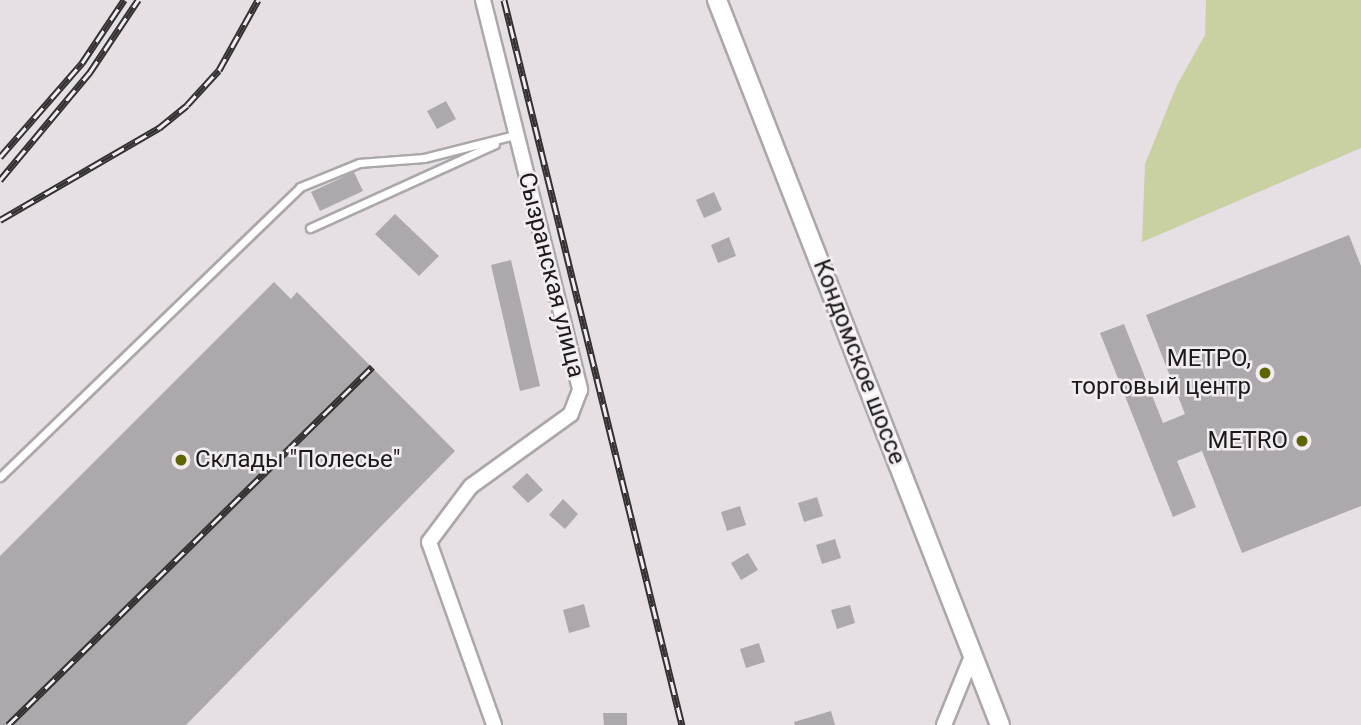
<!DOCTYPE html>
<html>
<head>
<meta charset="utf-8">
<style>
	body { margin:0 }
	#map { position:relative; width:1361px; height:725px; overflow:hidden; background:#e6e0e4; font-family:Roboto,sans-serif }
	div>[style] { position:absolute }
	.green>* { inset:0; background:#c9d0a2 }
	.building>* { inset:0; background:#ada8ab }
	.roads { filter:drop-shadow(2px 0 #aca7aa) drop-shadow(-2px 0 #aca7aa) drop-shadow(0 2px #aca7aa) drop-shadow(0 -2px #aca7aa) }
	.service>* { height:7px; margin:-3.5px; padding:0 3.5px; transform-origin:3.5px; border-radius:3.5px; background:#fff }
	.minor>* { height:14px; margin:-7px; padding:0 7px; transform-origin:7px; border-radius:7px; background:#fff }
	.tertiary>* { height:18px; margin:-9px; padding:0 9px; transform-origin:9px; border-radius:9px; background:#fff }
	.rail>* { height:7px; margin-top:-3.5px; transform-origin:0; background:repeating-linear-gradient(90deg,#f3edf1 0 13px,#343133 0 26px); box-sizing:border-box; border-block:2px solid #343133 }
	.dots>* { width:19px; height:19px; translate:-50% -50%; box-sizing:border-box; border:4px solid #f3edf1; border-radius:50% }
	span { translate:-50% -50%; white-space:nowrap; text-align:center; line-height:1.15; -webkit-text-stroke:5px #f3edf1; paint-order:stroke }
	.street-label { font-size:24px; color:#1c1a1b }
	.poi-label { font-size:24px; color:#1c1a1b }
	.right { translate:-100% -50%; text-align:right }
	.left { translate:0 -50%; text-align:left }
</style>
</head>
<body>
<div id="map">
	<div class="green">
		<i style="clip-path:polygon(1206px 0,1361px 0,1361px 148px,1142px 242px,1145px 164px,1177px 85px,1205px 35px)"></i>
	</div>
	<div class="building">
		<i style="clip-path:polygon(446px 101px,456px 119px,437px 129px,427px 111px)"></i>
		<i style="clip-path:polygon(354px 172px,363px 191px,320px 211px,311px 192px)"></i>
		<i style="clip-path:polygon(714px 192px,722px 210px,704px 218px,696px 200px)"></i>
		<i style="clip-path:polygon(395px 214px,439px 256px,419px 276px,375px 234px)"></i>
		<i style="clip-path:polygon(1349px 235px,1361px 266px,1361px 506px,1242px 553px,1202px 451px,1177px 461px,1196px 507px,1173px 517px,1100px 333px,1124px 324px,1163px 423px,1173px 419px,1185px 414px,1146px 315px)"></i>
		<i style="clip-path:polygon(729px 237px,736px 256px,718px 263px,711px 245px)"></i>
		<i style="clip-path:polygon(511px 260px,540px 386px,520px 391px,491px 265px)"></i>
		<i style="clip-path:polygon(274px 282px,291px 299px,297px 292px,455px 451px,186px 725px,0 725px,0 556px)"></i>
		<i style="clip-path:polygon(527px 473px,543px 490px,528px 503px,512px 487px)"></i>
		<i style="clip-path:polygon(817px 497px,823px 516px,804px 522px,798px 503px)"></i>
		<i style="clip-path:polygon(563px 499px,578px 514px,565px 529px,549px 515px)"></i>
		<i style="clip-path:polygon(740px 506px,746px 525px,727px 531px,721px 512px)"></i>
		<i style="clip-path:polygon(835px 539px,841px 558px,822px 564px,816px 545px)"></i>
		<i style="clip-path:polygon(748px 553px,758px 570px,741px 580px,731px 563px)"></i>
		<i style="clip-path:polygon(584px 604px,590px 627px,569px 633px,563px 610px)"></i>
		<i style="clip-path:polygon(850px 605px,855px 623px,837px 629px,831px 610px)"></i>
		<i style="clip-path:polygon(759px 643px,765px 662px,746px 668px,740px 649px)"></i>
		<i style="clip-path:polygon(831px 711px,835px 725px,795px 725px,794px 722px)"></i>
		<i style="clip-path:polygon(603px 713px,627px 713px,627px 725px,604px 725px)"></i>
	</div>
	<div class="roads">
		<div class="service">
			<i style="left:310px;top:228px;width:203px;rotate:-24.4deg"></i>
			<i style="left:0;top:477px;width:417px;rotate:-44deg"></i>
			<i style="left:300px;top:187px;width:64px;rotate:-22.1deg"></i>
			<i style="left:359px;top:163px;width:65px;rotate:-4.4deg"></i>
			<i style="left:424px;top:158px;width:94px;rotate:-14.2deg"></i>
		</div>
		<div class="minor">
			<i style="left:483px;top:0;width:402px;rotate:76deg"></i>
			<i style="left:580px;top:390px;width:26px;rotate:111deg"></i>
			<i style="left:571px;top:414px;width:123px;rotate:144.2deg"></i>
			<i style="left:471px;top:486px;width:70px;rotate:126.9deg"></i>
			<i style="left:429px;top:542px;width:194px;rotate:70.4deg"></i>
			<i style="left:944px;top:725px;width:69px;rotate:-67.9deg"></i>
		</div>
		<div class="tertiary">
			<i style="left:717px;top:0;width:778px;rotate:68.68deg"></i>
		</div>
	</div>
	<div class="rail">
		<i style="left:504px;top:0;width:747px;rotate:76.21deg"></i>
		<i style="left:0;top:157px;width:125px;rotate:-48.9deg"></i>
		<i style="left:82px;top:63px;width:76px;rotate:-56.3deg"></i>
		<i style="left:0;top:180px;width:141px;rotate:-50.2deg"></i>
		<i style="left:90px;top:72px;width:87px;rotate:-56.3deg"></i>
		<i style="left:0;top:220px;width:184px;rotate:-30.1deg"></i>
		<i style="left:159px;top:128px;width:36px;rotate:-39deg"></i>
		<i style="left:187px;top:105px;width:47px;rotate:-47.6deg"></i>
		<i style="left:219px;top:70px;width:80px;rotate:-60.9deg"></i>
		<i style="left:8px;top:725px;width:511px;rotate:-44.52deg"></i>
	</div>
	<div class="dots">
		<i style="left:1265px;top:373px;background:#5d6503"></i>
		<i style="left:1302px;top:441px;background:#5d6503"></i>
		<i style="left:181px;top:460px;background:#5d6503"></i>
	</div>
	<div class="street-label">
		<span style="left:551px;top:275px;rotate:76deg">Сызранская улица</span>
		<span style="left:859px;top:362px;rotate:69deg">Кондомское шоссе</span>
	</div>
	<div class="poi-label">
		<span class="right" style="left:1251px;top:373px">МЕТРО,<br>торговый центр</span>
		<span class="right" style="left:1288px;top:441px">METRO</span>
		<span class="left" style="left:195px;top:460px">Склады "Полесье"</span>
	</div>
</div>
</body>
</html>
